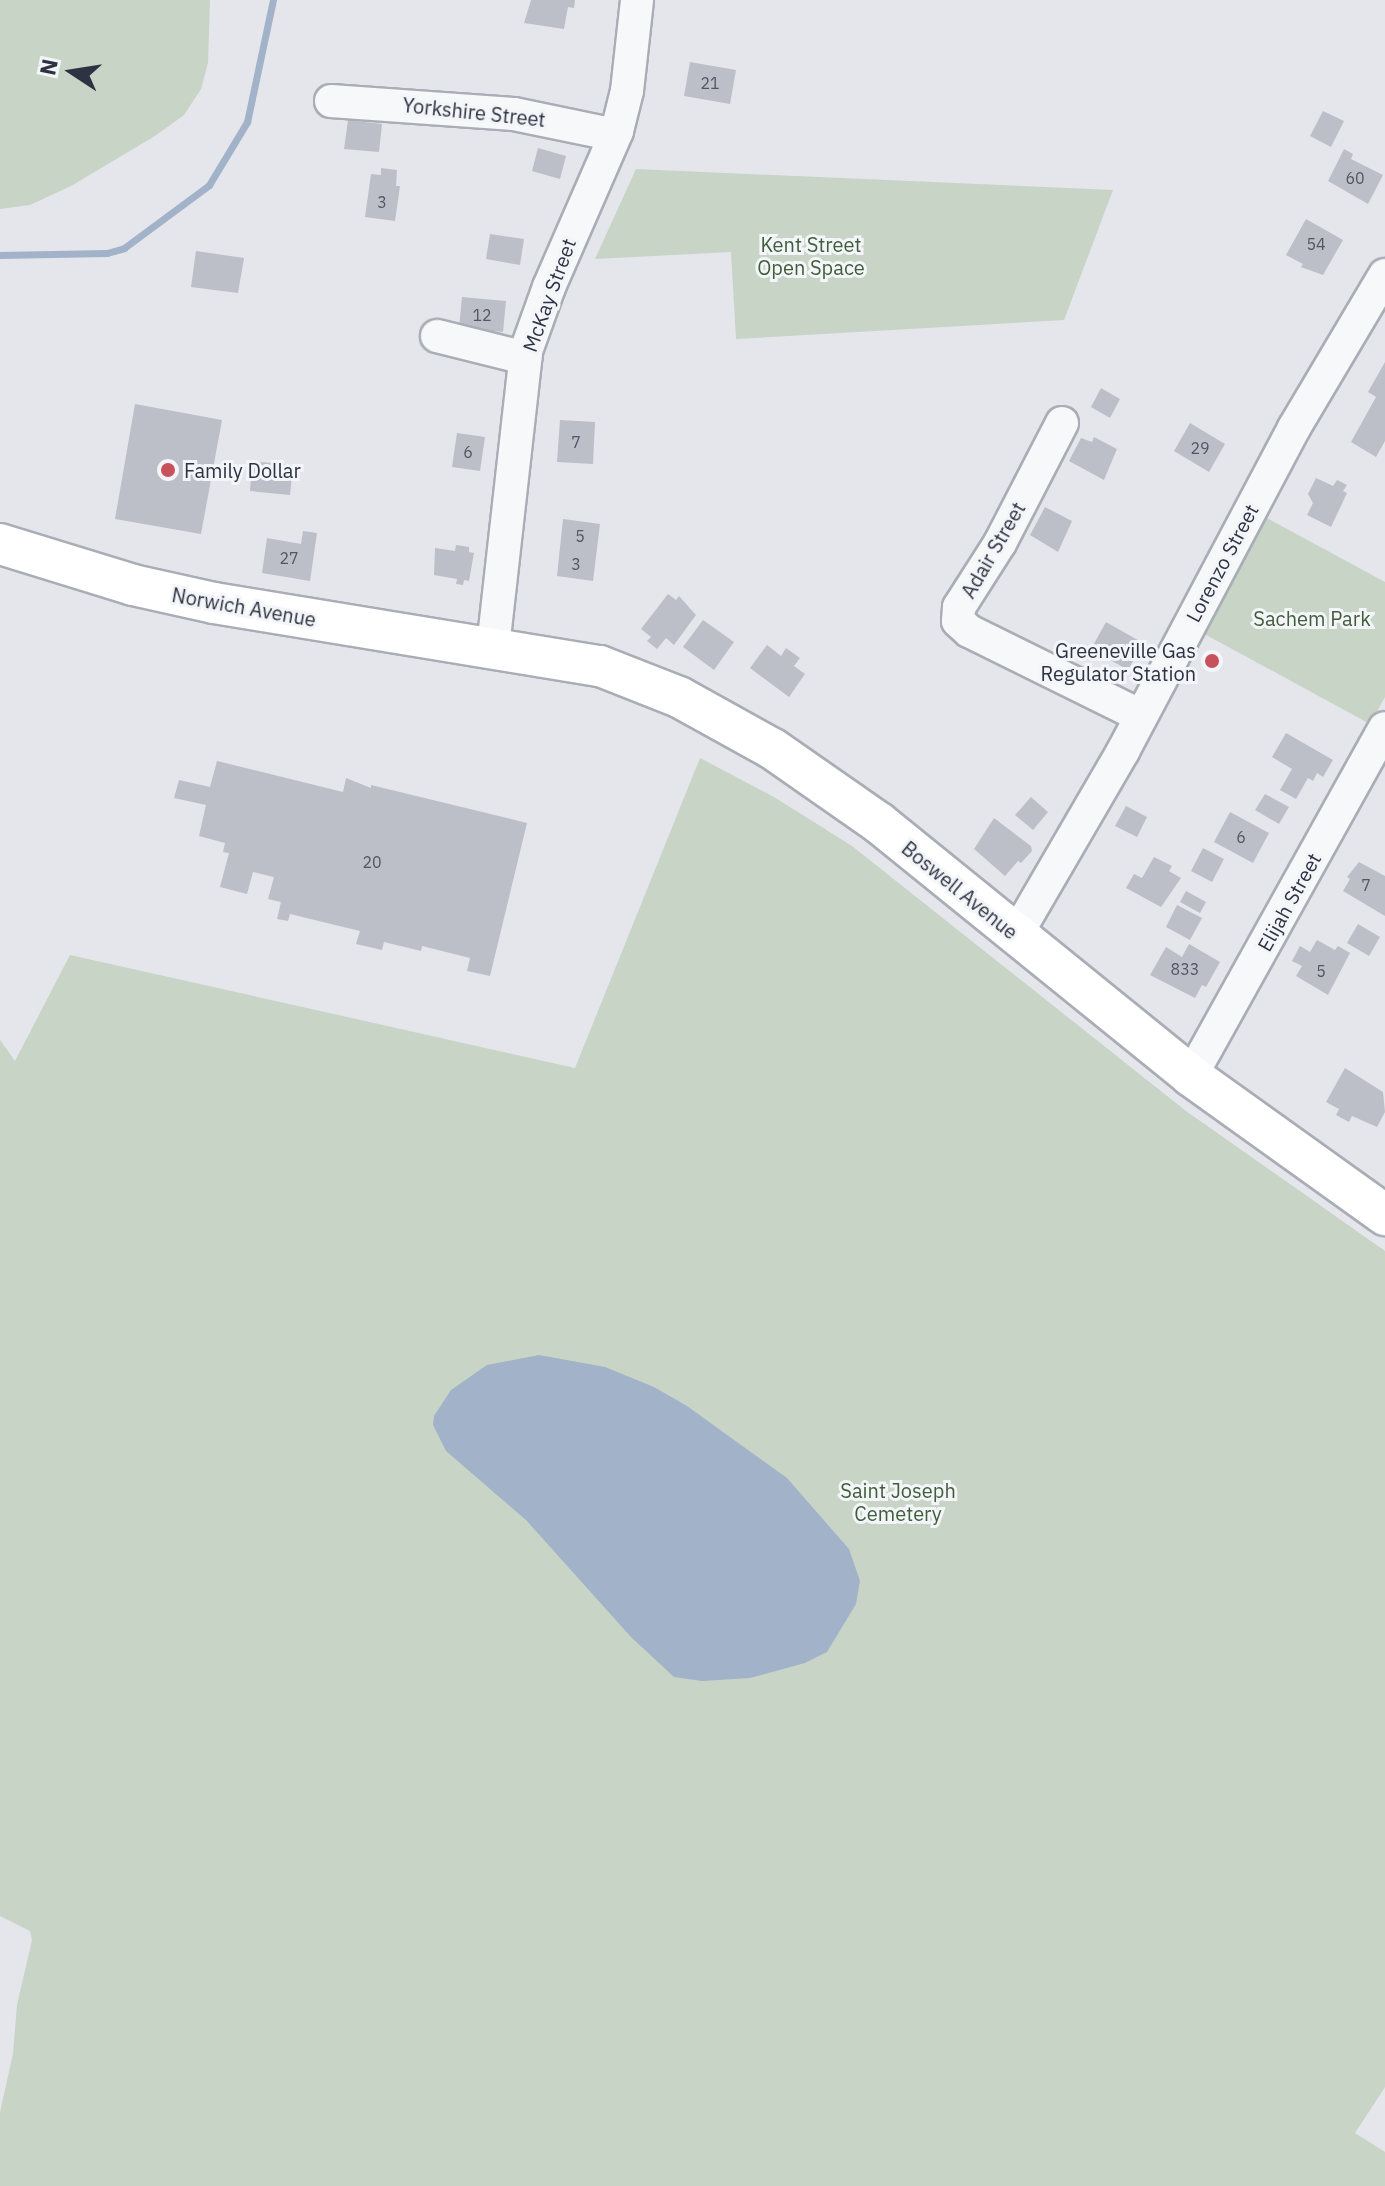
<!DOCTYPE html>
<html>
<head>
<meta charset="utf-8">
<style>
	body { margin:0 }
	#map { position:relative; width:1385px; height:2186px; overflow:hidden; background:#e4e6eb; font-family:"IBM Plex Sans",sans-serif }
	div>[style] { position:absolute }
	.green>* { inset:0; background:#c8d4c6 }
	.water>* { inset:0; background:#a2b2c9 }
	.stream>* { height:7px; margin:-3.5px; padding:0 3.5px; transform-origin:3.5px; border-radius:3.5px; background:#a2b2c9 }
	.building>* { inset:0; background:#bcbfc8 }
	.roads { filter:drop-shadow(2px 0 #a9adb5) drop-shadow(-2px 0 #a9adb5) drop-shadow(0 2px #a9adb5) drop-shadow(0 -2px #a9adb5) }
	.minor>* { height:32px; margin:-16px; padding:0 16px; transform-origin:16px; border-radius:16px; background:#f7f8fa }
	.major>* { height:40px; margin:-20px; padding:0 20px; transform-origin:20px; border-radius:20px; background:#fff }
	.dots>* { width:22px; height:22px; translate:-50% -50%; box-sizing:border-box; border:4px solid #f4f5f8; border-radius:50% }
	span { translate:-50% -50%; white-space:nowrap; text-align:center; line-height:1.15; -webkit-text-stroke:6px #f4f5f8; paint-order:stroke }
	.number-label { font-size:16px; color:#515664 }
	.number-label span { -webkit-text-stroke-width:0 }
	.street-label { font-size:20px; color:#2d3343 }
	.park-label { font-size:20px; color:#3f5e3b }
	.poi-label { font-size:20px; color:#2d3343 }
	.left { translate:0 -50%; text-align:left }
	.right { translate:-100% -50%; text-align:right }
	.north { position:absolute; left:32px; top:32px; width:80px; height:80px; -webkit-text-stroke:6px #f4f5f8; paint-order:stroke; rotate:282deg; font-size:22px; font-weight:700; line-height:32px; text-align:center; color:#2d3343 }
	.north::after { content:''; display:block; margin:auto; width:28px; height:36px; background:#2d3343; clip-path:polygon(50% 0,100% 100%,50% 72%,0 100%) }
</style>
</head>
<body>
<div id="map">
	<div class="green">
		<i style="clip-path:polygon(0 0,210px 0,208px 63px,201px 89px,184px 115px,155px 136px,71px 186px,30px 205px,0 209px)"></i>
		<i style="clip-path:polygon(636px 169px,1113px 190px,1064px 320px,736px 339px,731px 252px,595px 259px)"></i>
		<i style="clip-path:polygon(1263px 516px,1385px 582px,1385px 697px,1370px 724px,1199px 631px)"></i>
		<i style="clip-path:polygon(700px 758px,774px 797px,852px 846px,1186px 1111px,1385px 1251px,1385px 2087px,1355px 2133px,1385px 2152px,1385px 2186px,0 2186px,0 2112px,13px 2054px,17px 2005px,32px 1940px,30px 1931px,0 1916px,0 1040px,15px 1061px,70px 955px,575px 1068px)"></i>
	</div>
	<div class="water">
		<i style="clip-path:polygon(539px 1355px,605px 1367px,654px 1387px,687px 1406px,787px 1478px,849px 1549px,860px 1581px,856px 1604px,827px 1652px,805px 1663px,750px 1678px,702px 1681px,674px 1677px,631px 1637px,526px 1520px,446px 1451px,433px 1425px,434px 1416px,451px 1390px,487px 1365px)"></i>
	</div>
	<div class="stream">
		<i style="left:0;top:255px;width:107px;rotate:-1.1deg"></i>
		<i style="left:107px;top:253px;width:18px;rotate:-16deg"></i>
		<i style="left:124px;top:248px;width:106px;rotate:-36.5deg"></i>
		<i style="left:209px;top:185px;width:74px;rotate:-58.9deg"></i>
		<i style="left:247px;top:122px;width:125px;rotate:-78deg"></i>
	</div>
	<div class="building">
		<i style="clip-path:polygon(531px 0,575px 0,574px 8px,568px 7px,564px 29px,524px 23px)"></i>
		<i style="clip-path:polygon(690px 62px,736px 70px,730px 104px,684px 96px)"></i>
		<i style="clip-path:polygon(1323px 111px,1344px 121px,1331px 147px,1310px 136px)"></i>
		<i style="clip-path:polygon(348px 120px,382px 124px,379px 152px,344px 149px)"></i>
		<i style="clip-path:polygon(538px 148px,566px 156px,560px 179px,532px 171px)"></i>
		<i style="clip-path:polygon(1344px 149px,1353px 154px,1351px 159px,1383px 175px,1368px 204px,1328px 181px)"></i>
		<i style="clip-path:polygon(381px 168px,397px 170px,396px 186px,400px 186px,395px 221px,365px 217px,371px 174px,381px 175px)"></i>
		<i style="clip-path:polygon(1306px 219px,1343px 240px,1323px 275px,1301px 267px,1303px 264px,1286px 255px)"></i>
		<i style="clip-path:polygon(490px 234px,524px 239px,520px 265px,486px 259px)"></i>
		<i style="clip-path:polygon(196px 251px,244px 258px,238px 293px,191px 287px)"></i>
		<i style="clip-path:polygon(462px 297px,506px 301px,503px 332px,459px 328px)"></i>
		<i style="clip-path:polygon(1385px 362px,1385px 441px,1376px 457px,1351px 442px,1376px 397px,1368px 392px)"></i>
		<i style="clip-path:polygon(1101px 388px,1120px 399px,1110px 418px,1091px 407px)"></i>
		<i style="clip-path:polygon(135px 404px,222px 420px,201px 534px,115px 519px)"></i>
		<i style="clip-path:polygon(560px 420px,595px 422px,593px 464px,557px 462px)"></i>
		<i style="clip-path:polygon(1190px 423px,1225px 444px,1209px 472px,1174px 451px)"></i>
		<i style="clip-path:polygon(457px 433px,485px 437px,480px 471px,452px 467px)"></i>
		<i style="clip-path:polygon(1094px 437px,1117px 449px,1104px 480px,1069px 461px,1081px 438px,1092px 442px)"></i>
		<i style="clip-path:polygon(252px 461px,293px 465px,290px 495px,250px 491px)"></i>
		<i style="clip-path:polygon(1316px 478px,1333px 486px,1337px 480px,1347px 485px,1343px 491px,1347px 493px,1331px 527px,1307px 515px,1313px 503px,1308px 494px)"></i>
		<i style="clip-path:polygon(1045px 507px,1072px 521px,1058px 552px,1030px 535px)"></i>
		<i style="clip-path:polygon(563px 519px,600px 524px,593px 581px,557px 576px)"></i>
		<i style="clip-path:polygon(303px 531px,317px 533px,310px 581px,262px 573px,267px 538px,301px 544px)"></i>
		<i style="clip-path:polygon(456px 545px,469px 547px,469px 552px,474px 553px,469px 581px,464px 580px,463px 585px,456px 584px,457px 579px,434px 575px,435px 548px,455px 551px)"></i>
		<i style="clip-path:polygon(668px 594px,676px 600px,679px 596px,696px 615px,674px 645px,666px 638px,657px 649px,647px 641px,651px 637px,641px 629px)"></i>
		<i style="clip-path:polygon(703px 620px,734px 642px,714px 670px,683px 647px)"></i>
		<i style="clip-path:polygon(1106px 622px,1143px 643px,1128px 670px,1091px 649px)"></i>
		<i style="clip-path:polygon(767px 645px,781px 656px,786px 648px,800px 658px,794px 666px,805px 674px,789px 697px,750px 668px)"></i>
		<i style="clip-path:polygon(1209px 652px,1221px 659px,1215px 670px,1203px 663px)"></i>
		<i style="clip-path:polygon(1286px 733px,1333px 760px,1323px 777px,1317px 773px,1313px 781px,1308px 778px,1296px 799px,1280px 790px,1292px 769px,1272px 757px)"></i>
		<i style="clip-path:polygon(217px 761px,343px 792px,346px 778px,371px 788px,371px 785px,527px 823px,490px 976px,467px 971px,470px 958px,422px 946px,421px 951px,384px 942px,382px 950px,356px 944px,360px 931px,290px 914px,288px 921px,277px 919px,281px 902px,268px 899px,274px 877px,253px 872px,247px 894px,220px 887px,229px 853px,223px 852px,225px 843px,199px 836px,206px 805px,174px 798px,179px 780px,210px 787px)"></i>
		<i style="clip-path:polygon(1265px 794px,1289px 807px,1279px 824px,1255px 810px)"></i>
		<i style="clip-path:polygon(1031px 797px,1048px 812px,1033px 830px,1015px 815px)"></i>
		<i style="clip-path:polygon(1126px 806px,1147px 817px,1137px 837px,1115px 826px)"></i>
		<i style="clip-path:polygon(1230px 812px,1269px 833px,1253px 863px,1214px 842px)"></i>
		<i style="clip-path:polygon(994px 818px,1031px 846px,1032px 851px,1021px 863px,1018px 861px,1005px 876px,974px 849px)"></i>
		<i style="clip-path:polygon(1203px 848px,1224px 859px,1212px 882px,1191px 871px)"></i>
		<i style="clip-path:polygon(1154px 857px,1172px 866px,1169px 871px,1181px 878px,1161px 907px,1126px 888px,1134px 874px,1142px 878px)"></i>
		<i style="clip-path:polygon(1359px 862px,1385px 876px,1385px 916px,1343px 891px,1350px 879px,1347px 877px)"></i>
		<i style="clip-path:polygon(1186px 891px,1206px 902px,1200px 913px,1180px 902px)"></i>
		<i style="clip-path:polygon(1177px 905px,1202px 918px,1190px 940px,1166px 927px)"></i>
		<i style="clip-path:polygon(1358px 924px,1380px 937px,1369px 956px,1347px 943px)"></i>
		<i style="clip-path:polygon(1317px 940px,1335px 950px,1338px 946px,1350px 953px,1328px 995px,1296px 976px,1302px 966px,1292px 961px,1300px 946px,1310px 952px)"></i>
		<i style="clip-path:polygon(1189px 944px,1220px 962px,1206px 987px,1202px 985px,1195px 998px,1150px 975px,1166px 947px,1182px 957px)"></i>
		<i style="clip-path:polygon(1345px 1068px,1383px 1092px,1385px 1112px,1377px 1127px,1352px 1116px,1349px 1122px,1336px 1115px,1339px 1109px,1326px 1102px)"></i>
	</div>
	<div class="roads">
		<div class="minor">
			<i style="left:331px;top:101px;width:183px;rotate:4.1deg"></i>
			<i style="left:514px;top:114px;width:103px;rotate:11.7deg"></i>
			<i style="left:437px;top:336px;width:91px;rotate:14deg"></i>
			<i style="left:1062px;top:423px;width:135px;rotate:117.3deg"></i>
			<i style="left:1000px;top:543px;width:76px;rotate:122.6deg"></i>
			<i style="left:959px;top:607px;width:14px;rotate:94deg"></i>
			<i style="left:958px;top:621px;width:15px;rotate:42deg"></i>
			<i style="left:969px;top:631px;width:192px;rotate:26.3deg"></i>
			<i style="left:493px;top:647px;width:298px;rotate:-83.6deg"></i>
			<i style="left:526px;top:351px;width:68px;rotate:-70.2deg"></i>
			<i style="left:549px;top:287px;width:170px;rotate:-66.4deg"></i>
			<i style="left:617px;top:131px;width:41px;rotate:-76deg"></i>
			<i style="left:627px;top:91px;width:92px;rotate:-83.7deg"></i>
			<i style="left:1016px;top:935px;width:213px;rotate:-59.8deg"></i>
			<i style="left:1123px;top:751px;width:365px;rotate:-62.1deg"></i>
			<i style="left:1294px;top:428px;width:178px;rotate:-59.3deg"></i>
			<i style="left:1191px;top:1076px;width:398px;rotate:-60.9deg"></i>
		</div>
		<div class="major">
			<i style="left:0;top:544px;width:139px;rotate:17.1deg"></i>
			<i style="left:133px;top:585px;width:83px;rotate:12.5deg"></i>
			<i style="left:214px;top:603px;width:391px;rotate:9.3deg"></i>
			<i style="left:600px;top:666px;width:85px;rotate:21.4deg"></i>
			<i style="left:679px;top:697px;width:107px;rotate:29deg"></i>
			<i style="left:773px;top:749px;width:129px;rotate:34.9deg"></i>
			<i style="left:879px;top:823px;width:402px;rotate:39deg"></i>
			<i style="left:1191px;top:1076px;width:239px;rotate:35.6deg"></i>
		</div>
	</div>
	<div class="dots">
		<i style="left:168px;top:470px;background:#c7525b"></i>
		<i style="left:1212px;top:661px;background:#c7525b"></i>
	</div>
	<div class="number-label">
		<span style="left:710px;top:83px">21</span>
		<span style="left:1355px;top:178px">60</span>
		<span style="left:382px;top:202px">3</span>
		<span style="left:1316px;top:244px">54</span>
		<span style="left:482px;top:315px">12</span>
		<span style="left:576px;top:442px">7</span>
		<span style="left:1200px;top:448px">29</span>
		<span style="left:468px;top:452px">6</span>
		<span style="left:580px;top:536px">5</span>
		<span style="left:289px;top:558px">27</span>
		<span style="left:576px;top:564px">3</span>
		<span style="left:1241px;top:837px">6</span>
		<span style="left:372px;top:862px">20</span>
		<span style="left:1366px;top:885px">7</span>
		<span style="left:1185px;top:969px">833</span>
		<span style="left:1321px;top:971px">5</span>
	</div>
	<div class="street-label">
		<span style="left:474px;top:112px;rotate:6deg">Yorkshire Street</span>
		<span style="left:549px;top:295px;rotate:-70deg">McKay Street</span>
		<span style="left:993px;top:550px;rotate:-60deg">Adair Street</span>
		<span style="left:1222px;top:563px;rotate:-62deg">Lorenzo Street</span>
		<span style="left:244px;top:607px;rotate:10deg">Norwich Avenue</span>
		<span style="left:960px;top:890px;rotate:39deg">Boswell Avenue</span>
		<span style="left:1289px;top:902px;rotate:-61deg">Elijah Street</span>
	</div>
	<div class="park-label">
		<span style="left:811px;top:256px">Kent Street<br>Open Space</span>
		<span style="left:1312px;top:618px">Sachem Park</span>
		<span style="left:898px;top:1502px">Saint Joseph<br>Cemetery</span>
	</div>
	<div class="poi-label">
		<span class="left" style="left:184px;top:470px">Family Dollar</span>
		<span class="right" style="left:1196px;top:662px">Greeneville Gas<br>Regulator Station</span>
	</div>
	<div class="north">N</div>
</div>
</body>
</html>
